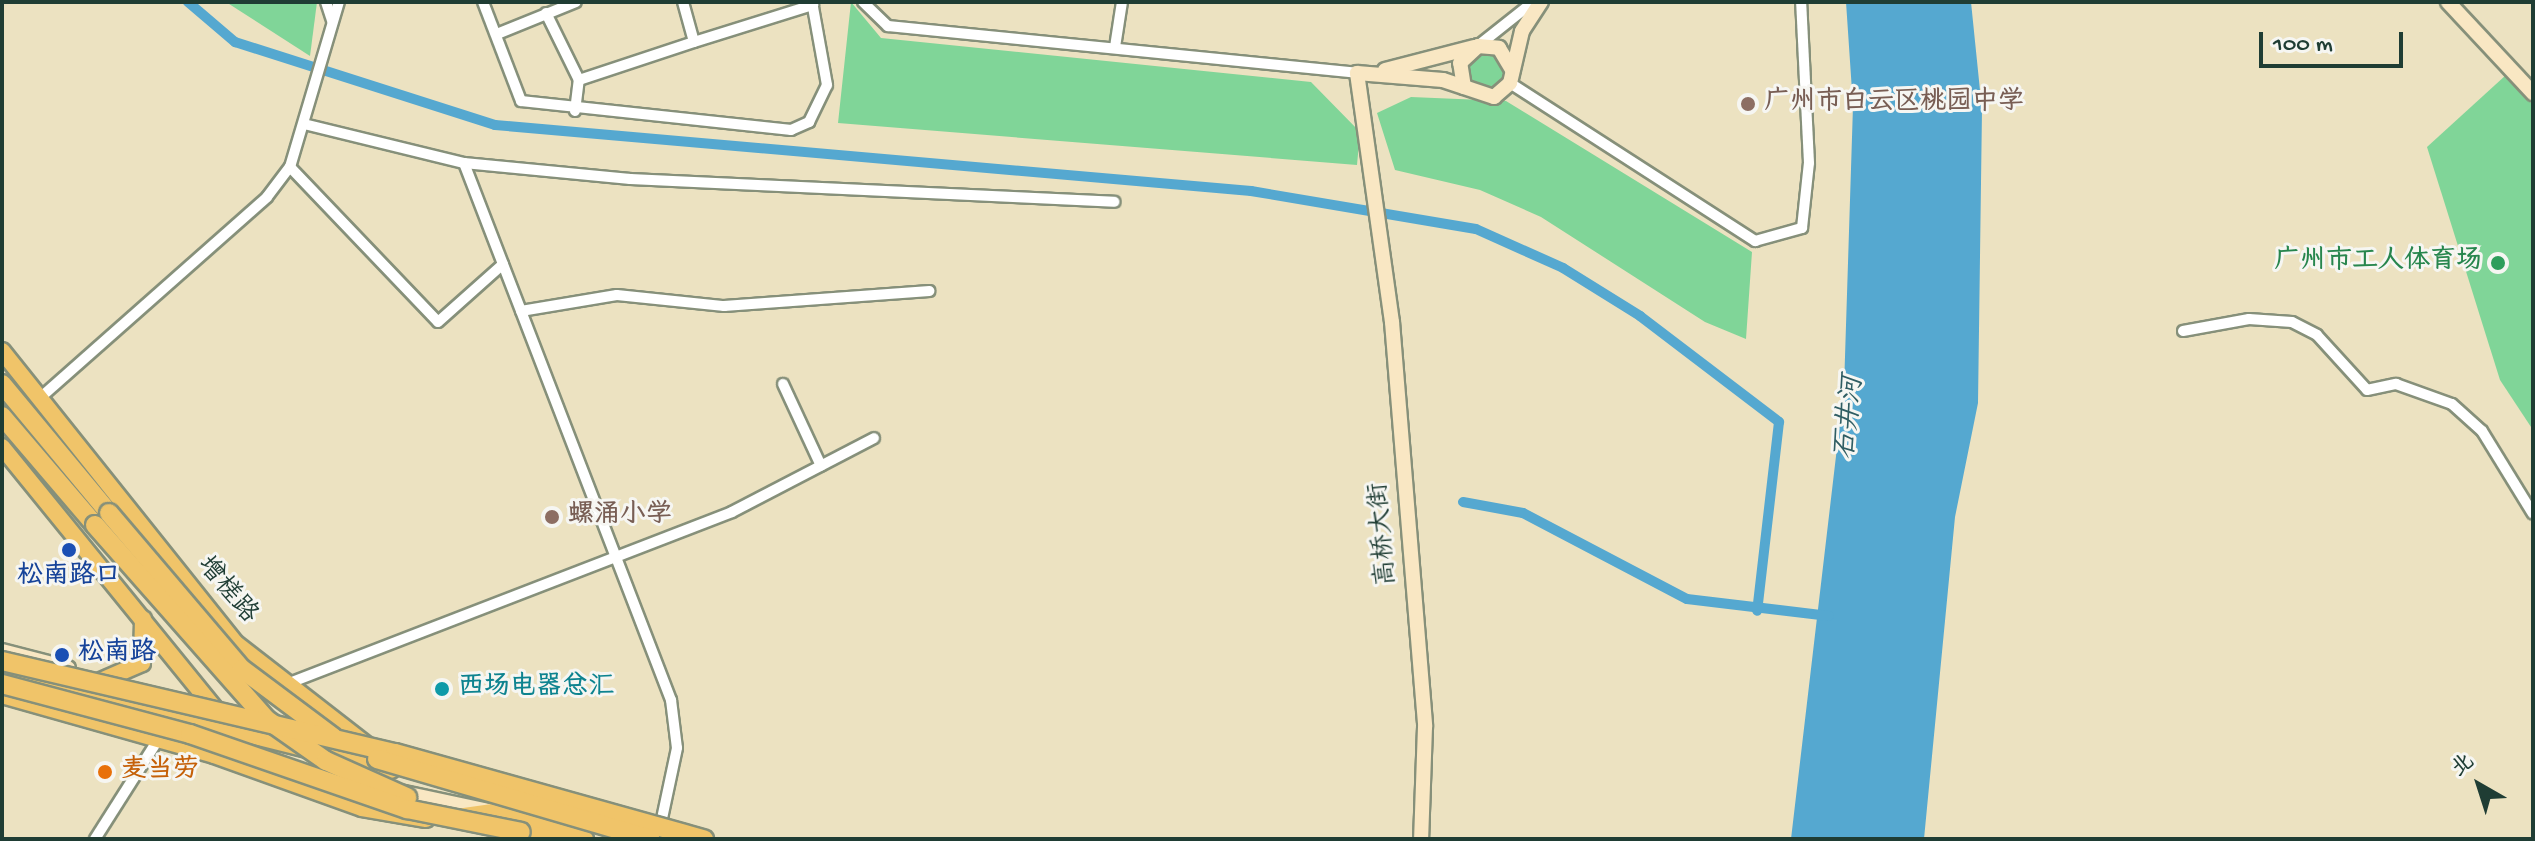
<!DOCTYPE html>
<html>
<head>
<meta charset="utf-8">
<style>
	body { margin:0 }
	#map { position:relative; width:2535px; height:841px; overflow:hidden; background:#ece2c1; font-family:"Gochi Hand","LXGW WenKai TC",sans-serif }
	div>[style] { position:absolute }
	.green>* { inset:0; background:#80d598 }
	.round { border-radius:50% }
	.water>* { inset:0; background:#55a8d0 }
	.canal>* { height:10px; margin:-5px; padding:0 5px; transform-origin:5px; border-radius:5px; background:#55a8d0 }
	.roads { filter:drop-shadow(2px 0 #86907a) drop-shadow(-2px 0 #86907a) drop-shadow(0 2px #86907a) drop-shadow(0 -2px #86907a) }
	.street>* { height:10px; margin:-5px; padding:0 5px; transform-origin:5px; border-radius:5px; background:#fff }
	.secondary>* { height:14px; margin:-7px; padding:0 7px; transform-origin:7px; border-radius:7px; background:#f9e7c3 }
	.primary>* { height:16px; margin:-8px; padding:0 8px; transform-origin:8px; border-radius:8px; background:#f0c469 }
	.highway>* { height:18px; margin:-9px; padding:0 9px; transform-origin:9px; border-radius:9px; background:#f0c469 }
	.bridges { filter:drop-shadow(2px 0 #86907a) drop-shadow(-2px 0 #86907a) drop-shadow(0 2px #86907a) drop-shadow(0 -2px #86907a) }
	.highway-bridge>* { height:18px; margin:-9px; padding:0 9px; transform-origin:9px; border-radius:9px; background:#f0c469 }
	.dots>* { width:22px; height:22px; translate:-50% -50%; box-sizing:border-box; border:4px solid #f6f6f2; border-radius:50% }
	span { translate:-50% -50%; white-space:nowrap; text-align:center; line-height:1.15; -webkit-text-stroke:6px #f6f6f2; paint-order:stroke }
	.education-label { font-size:26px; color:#785e54; font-weight:700 }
	.left { translate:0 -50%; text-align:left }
	.leisure-label { font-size:26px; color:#27864d; font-weight:700 }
	.right { translate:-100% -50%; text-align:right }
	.street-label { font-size:26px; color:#1f3d34 }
	.transit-label { font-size:26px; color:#164399; font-weight:700 }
	.culture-label { font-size:26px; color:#0d838f; font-weight:700 }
	.food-label { font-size:26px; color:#c56008; font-weight:700 }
	.water-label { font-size:28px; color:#2f5d63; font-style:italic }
	.frame { position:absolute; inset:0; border:4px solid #1f3d34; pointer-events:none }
	.north { position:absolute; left:2439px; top:745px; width:80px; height:80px; -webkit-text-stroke:6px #f6f6f2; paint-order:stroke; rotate:321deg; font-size:22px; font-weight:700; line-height:32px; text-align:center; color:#1f3d34 }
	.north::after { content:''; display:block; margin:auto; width:28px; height:36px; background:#1f3d34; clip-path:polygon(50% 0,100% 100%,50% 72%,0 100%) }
	.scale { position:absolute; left:2259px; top:32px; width:144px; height:36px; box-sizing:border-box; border:4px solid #1f3d34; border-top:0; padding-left:10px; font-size:24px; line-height:28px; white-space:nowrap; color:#1f3d34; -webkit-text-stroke:6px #f6f6f2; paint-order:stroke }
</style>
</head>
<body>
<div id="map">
	<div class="green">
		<i style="clip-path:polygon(226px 2px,317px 2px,310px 56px)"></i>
		<i style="clip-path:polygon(851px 2px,881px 38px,1311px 82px,1360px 132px,1357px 165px,838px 123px)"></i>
		<i class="round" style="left:1468px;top:53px;width:36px;height:36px"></i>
		<i style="clip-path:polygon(2506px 75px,2533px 105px,2533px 430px,2500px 380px,2427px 147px)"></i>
		<i style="clip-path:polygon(1411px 97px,1506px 101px,1752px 252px,1746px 339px,1705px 322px,1541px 217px,1480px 190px,1395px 170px,1377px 113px)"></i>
	</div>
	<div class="water">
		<i style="clip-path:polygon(1846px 2px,1971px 2px,1982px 110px,1978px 403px,1955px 517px,1924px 839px,1791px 839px,1844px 388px,1853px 106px)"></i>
	</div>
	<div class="canal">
		<i style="left:188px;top:2px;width:62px;rotate:40.4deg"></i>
		<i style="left:235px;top:42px;width:273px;rotate:17.7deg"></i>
		<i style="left:495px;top:125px;width:759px;rotate:4.99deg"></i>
		<i style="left:1251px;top:191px;width:228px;rotate:9.6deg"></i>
		<i style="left:1476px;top:229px;width:95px;rotate:24.1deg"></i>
		<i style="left:1563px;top:268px;width:91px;rotate:31.9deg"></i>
		<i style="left:1640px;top:316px;width:175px;rotate:37.3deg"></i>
		<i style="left:1779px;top:422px;width:190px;rotate:96.6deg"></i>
		<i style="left:1463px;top:502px;width:61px;rotate:10.4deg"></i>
		<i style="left:1523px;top:513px;width:185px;rotate:27.7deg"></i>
		<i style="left:1687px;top:599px;width:143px;rotate:6.8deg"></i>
	</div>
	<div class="roads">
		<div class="street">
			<i style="left:326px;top:2px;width:20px;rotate:72deg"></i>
			<i style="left:483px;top:2px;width:106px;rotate:69deg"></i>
			<i style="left:521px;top:101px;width:272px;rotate:6.1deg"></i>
			<i style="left:791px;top:130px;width:20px;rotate:-24deg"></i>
			<i style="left:809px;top:122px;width:41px;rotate:-64.1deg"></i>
			<i style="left:827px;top:85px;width:84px;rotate:-100.2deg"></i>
			<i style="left:683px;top:2px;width:41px;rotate:74.6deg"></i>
			<i style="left:694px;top:42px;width:125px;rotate:-17.3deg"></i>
			<i style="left:863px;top:2px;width:35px;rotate:44deg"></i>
			<i style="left:888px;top:26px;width:471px;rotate:5.7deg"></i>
			<i style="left:546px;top:13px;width:75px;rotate:63.8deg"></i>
			<i style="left:579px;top:80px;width:121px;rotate:-18.3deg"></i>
			<i style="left:497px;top:34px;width:85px;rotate:-22.1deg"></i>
			<i style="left:1479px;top:45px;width:69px;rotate:-38.5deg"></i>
			<i style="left:1115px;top:47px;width:46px;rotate:-81.2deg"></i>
			<i style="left:1510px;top:83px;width:292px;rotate:32.8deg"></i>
			<i style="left:1755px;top:241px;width:49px;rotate:-15.5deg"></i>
			<i style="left:1802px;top:228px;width:65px;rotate:-83.9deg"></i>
			<i style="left:1809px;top:163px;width:161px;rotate:-92.8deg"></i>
			<i style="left:575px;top:111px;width:31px;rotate:-83deg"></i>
			<i style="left:304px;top:124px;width:165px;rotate:13.7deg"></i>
			<i style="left:464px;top:163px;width:167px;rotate:5.5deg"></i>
			<i style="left:630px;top:179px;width:485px;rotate:2.7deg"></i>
			<i style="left:464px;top:163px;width:576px;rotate:68.92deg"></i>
			<i style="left:671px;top:700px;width:48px;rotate:82.9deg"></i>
			<i style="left:677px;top:748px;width:82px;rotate:102deg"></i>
			<i style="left:290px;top:167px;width:214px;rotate:46.3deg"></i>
			<i style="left:438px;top:322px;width:87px;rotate:-41.7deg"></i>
			<i style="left:521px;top:311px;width:97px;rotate:-9.5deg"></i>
			<i style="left:617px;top:295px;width:108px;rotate:5.9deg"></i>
			<i style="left:724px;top:306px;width:206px;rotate:-4.2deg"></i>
			<i style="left:2183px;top:331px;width:67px;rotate:-10.3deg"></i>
			<i style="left:2249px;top:319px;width:43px;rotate:4deg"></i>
			<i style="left:2292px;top:322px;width:28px;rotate:27deg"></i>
			<i style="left:2317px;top:335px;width:74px;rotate:47.7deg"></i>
			<i style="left:2367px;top:390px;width:30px;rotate:-12deg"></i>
			<i style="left:2396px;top:384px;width:59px;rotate:19.7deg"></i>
			<i style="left:2452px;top:404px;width:40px;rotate:42deg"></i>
			<i style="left:2482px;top:431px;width:97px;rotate:58.4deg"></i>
			<i style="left:783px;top:384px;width:90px;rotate:65.1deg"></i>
			<i style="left:40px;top:398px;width:303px;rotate:-41.5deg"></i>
			<i style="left:267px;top:197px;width:38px;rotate:-53deg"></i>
			<i style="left:290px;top:167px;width:172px;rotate:-73.5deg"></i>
			<i style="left:284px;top:685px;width:480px;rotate:-21.1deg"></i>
			<i style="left:732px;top:512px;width:160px;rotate:-27.5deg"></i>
			<i style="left:95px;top:839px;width:120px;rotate:-57.6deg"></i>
		</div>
		<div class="secondary">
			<i style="left:2448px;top:2px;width:125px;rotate:47deg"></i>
			<i style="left:1385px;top:70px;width:92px;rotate:-14.5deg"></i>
			<i style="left:1357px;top:73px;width:251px;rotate:82deg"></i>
			<i style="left:1392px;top:322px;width:406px;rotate:85.3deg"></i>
			<i style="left:1425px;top:727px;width:112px;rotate:92deg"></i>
			<i style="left:1357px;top:73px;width:86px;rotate:4.7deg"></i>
			<i style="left:1443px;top:80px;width:54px;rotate:18.4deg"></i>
			<i style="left:1494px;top:97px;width:21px;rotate:-41deg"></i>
			<i style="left:1510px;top:83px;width:53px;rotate:-77deg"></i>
			<i style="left:1522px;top:31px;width:35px;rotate:-57deg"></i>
			<i style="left:1464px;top:87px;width:24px;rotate:-99deg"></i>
			<i style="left:1460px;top:63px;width:25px;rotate:-43deg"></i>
			<i style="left:1478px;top:46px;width:21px;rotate:5deg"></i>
			<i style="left:1499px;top:48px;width:26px;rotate:59deg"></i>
			<i style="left:2px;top:651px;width:68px;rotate:14.4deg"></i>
			<i style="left:400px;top:792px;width:91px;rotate:12.1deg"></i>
		</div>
		<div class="primary">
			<i style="left:2px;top:351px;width:374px;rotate:51.4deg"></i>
			<i style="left:235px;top:643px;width:165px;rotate:37.8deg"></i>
			<i style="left:2px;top:447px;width:347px;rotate:50.9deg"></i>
			<i style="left:2px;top:673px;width:401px;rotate:14deg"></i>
			<i style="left:96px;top:683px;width:50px;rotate:-23.5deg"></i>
			<i style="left:142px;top:663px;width:44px;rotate:-88.7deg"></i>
			<i style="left:2px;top:695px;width:220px;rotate:15.8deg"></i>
			<i style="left:214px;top:755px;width:157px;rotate:19.7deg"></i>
			<i style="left:362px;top:808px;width:65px;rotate:9.8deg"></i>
			<i style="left:457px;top:817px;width:36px;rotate:-8deg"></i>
			<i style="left:493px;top:812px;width:96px;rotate:16.4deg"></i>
		</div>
		<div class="highway">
			<i style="left:2px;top:384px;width:168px;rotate:50.3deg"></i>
			<i style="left:2px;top:416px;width:143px;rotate:49.5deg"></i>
			<i style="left:521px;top:832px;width:26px;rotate:16deg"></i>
		</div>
	</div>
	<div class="bridges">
		<div class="highway-bridge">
			<i style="left:109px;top:513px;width:205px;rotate:49.6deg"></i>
			<i style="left:242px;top:669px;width:114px;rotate:36.8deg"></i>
			<i style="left:95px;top:525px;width:259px;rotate:48.6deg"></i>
			<i style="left:266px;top:719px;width:73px;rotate:35deg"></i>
			<i style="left:326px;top:761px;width:89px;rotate:24deg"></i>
			<i style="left:2px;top:661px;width:404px;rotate:13.2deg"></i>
			<i style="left:395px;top:753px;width:321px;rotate:15.6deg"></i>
			<i style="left:2px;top:684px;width:195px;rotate:14.9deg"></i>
			<i style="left:190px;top:734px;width:230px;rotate:19.1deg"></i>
			<i style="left:407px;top:809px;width:116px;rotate:11.4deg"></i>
			<i style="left:377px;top:759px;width:285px;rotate:16.3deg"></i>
		</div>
	</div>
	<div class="dots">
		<i style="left:1748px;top:104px;background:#8d6e63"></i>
		<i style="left:2498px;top:263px;background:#2e9e5b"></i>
		<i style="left:552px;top:517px;background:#8d6e63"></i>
		<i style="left:69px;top:550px;background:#1a4fb4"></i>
		<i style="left:62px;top:655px;background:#1a4fb4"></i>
		<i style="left:442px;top:689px;background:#0f9aa8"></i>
		<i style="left:105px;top:772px;background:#e8710a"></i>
	</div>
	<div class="education-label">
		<span class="left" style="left:1764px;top:104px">广州市白云区桃园中学</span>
		<span class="left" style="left:568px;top:517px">螺涌小学</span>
	</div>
	<div class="leisure-label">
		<span class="right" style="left:2482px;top:263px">广州市工人体育场</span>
	</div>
	<div class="street-label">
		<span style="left:1385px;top:534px;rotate:-95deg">高桥大街</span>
		<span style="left:226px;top:591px;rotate:50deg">增槎路</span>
	</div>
	<div class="transit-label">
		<span style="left:69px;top:578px">松南路口</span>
		<span class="left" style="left:78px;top:655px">松南路</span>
	</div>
	<div class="culture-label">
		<span class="left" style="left:458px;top:689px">西场电器总汇</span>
	</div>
	<div class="food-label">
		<span class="left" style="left:121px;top:772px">麦当劳</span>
	</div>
	<div class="water-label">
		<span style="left:1851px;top:418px;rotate:-84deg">石井河</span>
	</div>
	<div class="frame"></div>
	<div class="north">北</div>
	<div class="scale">100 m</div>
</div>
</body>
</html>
